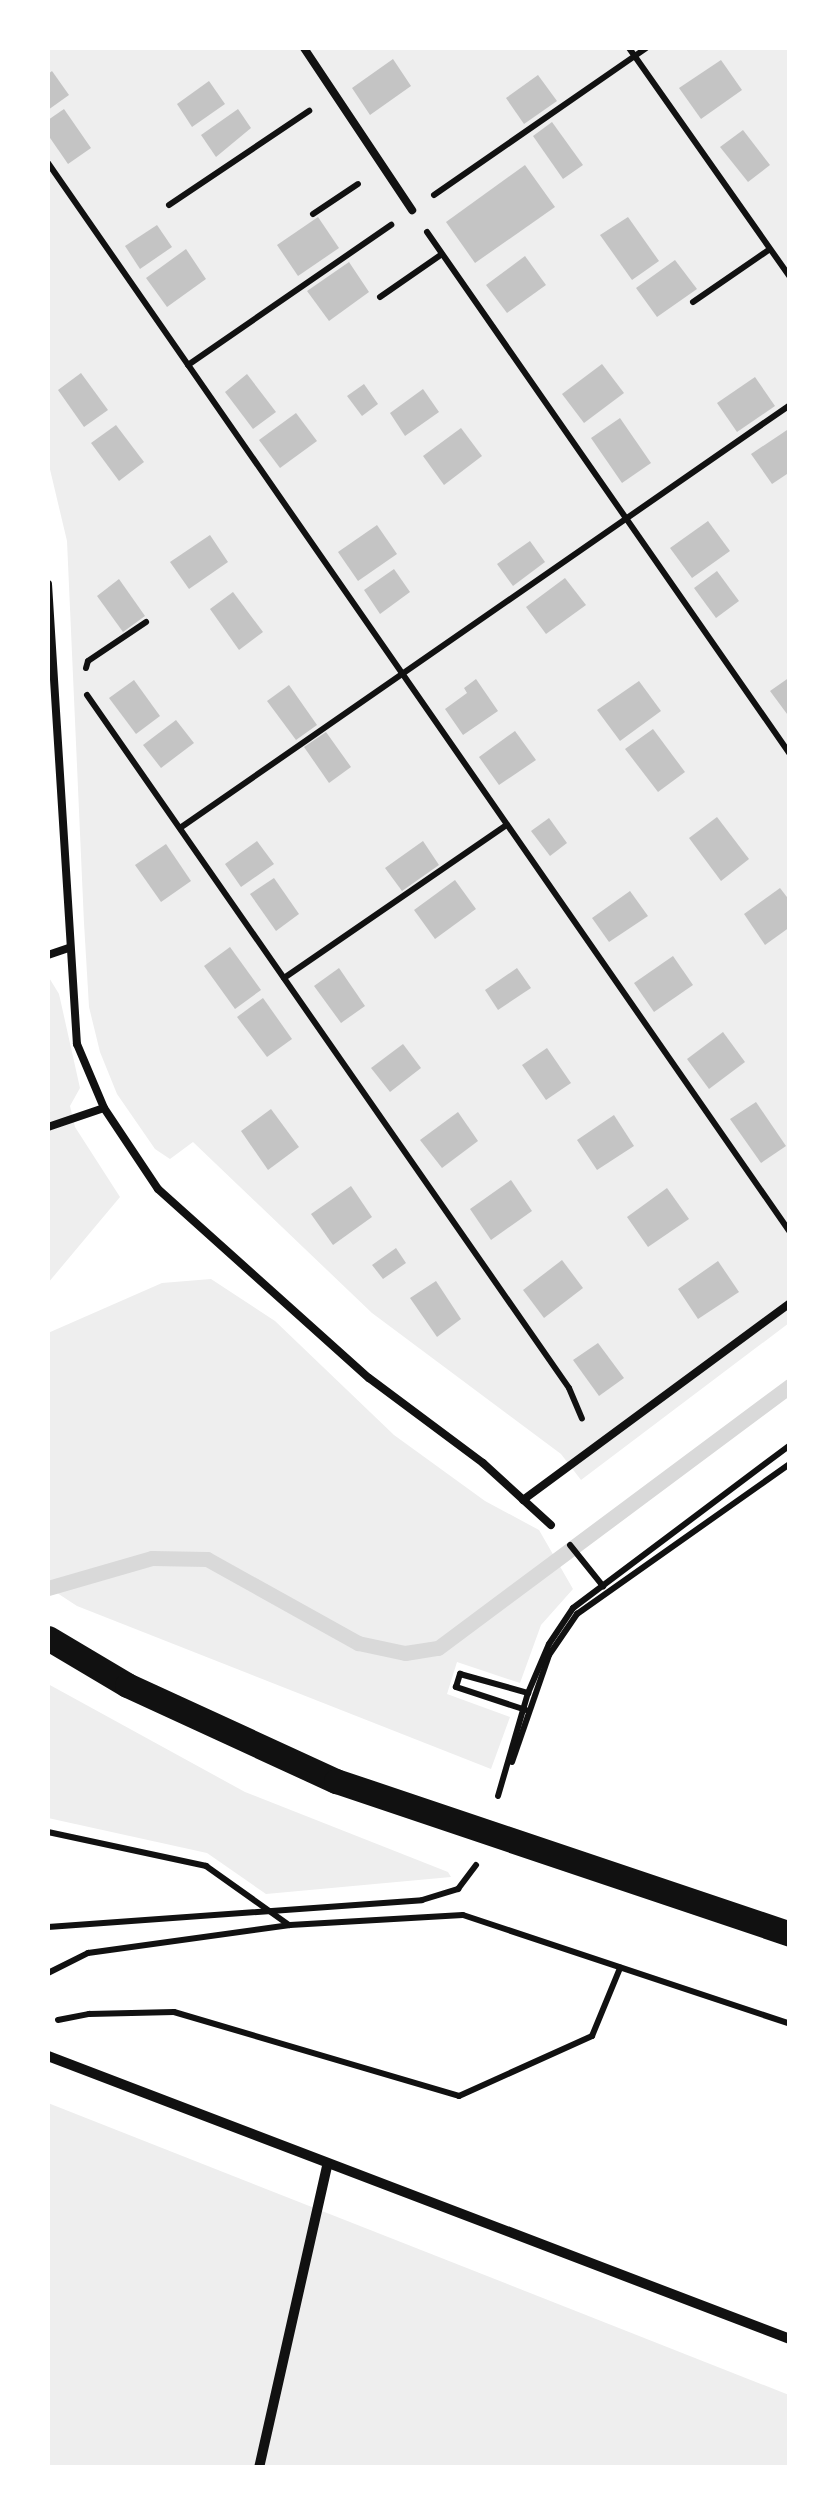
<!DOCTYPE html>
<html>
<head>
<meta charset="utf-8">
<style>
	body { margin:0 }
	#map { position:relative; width:837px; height:2515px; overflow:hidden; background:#fff; font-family:Cabin,sans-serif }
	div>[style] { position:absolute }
	.green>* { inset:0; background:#eee }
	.stream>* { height:15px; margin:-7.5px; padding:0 7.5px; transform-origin:7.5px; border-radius:7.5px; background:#d9d9d9 }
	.building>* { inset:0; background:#c4c4c4 }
	.path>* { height:6px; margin:-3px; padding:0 3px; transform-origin:3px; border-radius:3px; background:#111 }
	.service>* { height:8px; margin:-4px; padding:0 4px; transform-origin:4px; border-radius:4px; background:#111 }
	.minor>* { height:10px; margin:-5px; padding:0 5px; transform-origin:5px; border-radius:5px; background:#111 }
	.primary>* { height:25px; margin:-12.5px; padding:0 12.5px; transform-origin:12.5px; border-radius:12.5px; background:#111 }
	span { translate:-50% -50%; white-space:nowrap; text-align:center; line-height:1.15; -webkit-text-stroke:10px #fff; paint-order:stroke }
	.frame { position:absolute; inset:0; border:50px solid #fff; pointer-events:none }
</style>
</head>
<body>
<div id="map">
	<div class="green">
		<i style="clip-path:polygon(48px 48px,789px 48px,789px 1323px,581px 1480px,561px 1454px,372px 1313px,193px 1142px,170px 1159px,155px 1149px,117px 1094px,100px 1052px,89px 1007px,84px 923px,67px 541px,48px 461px)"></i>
		<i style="clip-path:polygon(48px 976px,59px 994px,80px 1088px,70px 1106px,75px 1127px,120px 1197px,48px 1283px)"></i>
		<i style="clip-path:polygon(211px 1279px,275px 1321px,394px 1435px,485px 1501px,539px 1530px,573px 1589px,541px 1625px,520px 1683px,457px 1662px,447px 1694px,510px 1717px,491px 1769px,77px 1606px,48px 1587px,48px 1333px,162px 1283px)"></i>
		<i style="clip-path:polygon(48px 1684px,245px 1792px,448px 1872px,451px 1877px,266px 1894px,207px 1853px,48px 1818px)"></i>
		<i style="clip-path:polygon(48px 2103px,789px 2395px,789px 2467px,48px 2467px)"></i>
	</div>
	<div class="stream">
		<i style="left:48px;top:1588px;width:108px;rotate:-16.1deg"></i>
		<i style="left:152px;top:1558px;width:55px;rotate:1deg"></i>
		<i style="left:207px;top:1559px;width:173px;rotate:29.1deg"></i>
		<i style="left:358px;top:1643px;width:48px;rotate:12deg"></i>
		<i style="left:405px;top:1653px;width:33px;rotate:-9deg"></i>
		<i style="left:438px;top:1648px;width:439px;rotate:-36.7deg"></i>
	</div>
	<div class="building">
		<i style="clip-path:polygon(393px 59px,411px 86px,370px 115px,352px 88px)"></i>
		<i style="clip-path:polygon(721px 60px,742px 90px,701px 119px,679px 88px)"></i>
		<i style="clip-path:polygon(52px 71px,69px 95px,48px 110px,48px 74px)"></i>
		<i style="clip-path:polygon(538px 75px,557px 101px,524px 124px,506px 98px)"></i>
		<i style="clip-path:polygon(209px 81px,225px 104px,192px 127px,177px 104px)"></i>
		<i style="clip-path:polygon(64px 109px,91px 148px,68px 164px,48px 135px,48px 120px)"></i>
		<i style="clip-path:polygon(238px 109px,251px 128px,216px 157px,201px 135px)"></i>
		<i style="clip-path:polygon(552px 122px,583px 165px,563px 179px,533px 136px)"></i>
		<i style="clip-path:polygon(743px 130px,770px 165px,748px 182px,720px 147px)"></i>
		<i style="clip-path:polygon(525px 165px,555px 207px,475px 263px,446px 222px)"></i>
		<i style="clip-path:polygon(318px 217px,339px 248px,298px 276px,277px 245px)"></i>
		<i style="clip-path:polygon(628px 217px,659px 261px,632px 280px,600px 235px)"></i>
		<i style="clip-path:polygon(157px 225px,172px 247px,140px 269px,125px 246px)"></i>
		<i style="clip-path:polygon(186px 249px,206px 279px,167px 307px,146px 278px)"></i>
		<i style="clip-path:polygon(525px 256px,546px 285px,507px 313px,486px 285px)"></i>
		<i style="clip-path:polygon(675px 260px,697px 289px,657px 317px,636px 288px)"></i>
		<i style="clip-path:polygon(349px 262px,369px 292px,329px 321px,307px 291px)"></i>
		<i style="clip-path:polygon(602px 364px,624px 393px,584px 423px,562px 394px)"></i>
		<i style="clip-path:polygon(81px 373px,108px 410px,84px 427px,58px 390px)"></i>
		<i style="clip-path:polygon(247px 374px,276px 412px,253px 429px,225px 392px)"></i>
		<i style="clip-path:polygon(755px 377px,775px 406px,737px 432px,717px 403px)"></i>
		<i style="clip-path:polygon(364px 384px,378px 404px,362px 416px,347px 396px)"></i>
		<i style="clip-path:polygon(423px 389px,439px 412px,405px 436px,390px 413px)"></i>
		<i style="clip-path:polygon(296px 413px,317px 441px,280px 468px,259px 440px)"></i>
		<i style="clip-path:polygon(620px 418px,651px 463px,622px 483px,591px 438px)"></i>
		<i style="clip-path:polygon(116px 425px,144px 462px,119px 481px,91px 443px)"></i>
		<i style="clip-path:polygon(461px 428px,482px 456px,444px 485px,423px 456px)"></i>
		<i style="clip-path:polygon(790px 428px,790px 472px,772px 484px,751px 454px)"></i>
		<i style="clip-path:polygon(708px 521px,730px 551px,692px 578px,670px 548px)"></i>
		<i style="clip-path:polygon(377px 525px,397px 554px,358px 581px,338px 552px)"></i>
		<i style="clip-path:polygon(210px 535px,228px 562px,189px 589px,170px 562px)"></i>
		<i style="clip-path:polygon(530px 541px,545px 562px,513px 586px,497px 564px)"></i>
		<i style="clip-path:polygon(394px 569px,410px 592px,380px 614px,364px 590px)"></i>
		<i style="clip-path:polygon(717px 571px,739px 601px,716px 618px,694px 588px)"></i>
		<i style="clip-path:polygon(565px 578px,586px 605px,546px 634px,526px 607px)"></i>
		<i style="clip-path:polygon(119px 579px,145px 616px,123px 632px,97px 596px)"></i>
		<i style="clip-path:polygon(233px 592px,263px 632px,239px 650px,210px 609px)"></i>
		<i style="clip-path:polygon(790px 677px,790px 718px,770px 691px)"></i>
		<i style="clip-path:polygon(476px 679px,498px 711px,463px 735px,445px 709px,467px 693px,464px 688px)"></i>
		<i style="clip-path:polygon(134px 680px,160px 716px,136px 734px,109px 698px)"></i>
		<i style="clip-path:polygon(639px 681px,661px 711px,620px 741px,597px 710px)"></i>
		<i style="clip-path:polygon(289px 685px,317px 725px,296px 740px,267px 701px)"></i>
		<i style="clip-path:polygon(176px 720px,194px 743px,161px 768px,143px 745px)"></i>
		<i style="clip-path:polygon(653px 729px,685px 772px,658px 792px,625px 749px)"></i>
		<i style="clip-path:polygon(515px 731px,536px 760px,499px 785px,479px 757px)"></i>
		<i style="clip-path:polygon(326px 732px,351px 767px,329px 783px,304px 747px)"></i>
		<i style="clip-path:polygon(717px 817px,749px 859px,721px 881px,689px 838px)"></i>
		<i style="clip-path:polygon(549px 818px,567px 843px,550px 856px,531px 831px)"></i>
		<i style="clip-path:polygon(257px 841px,274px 864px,241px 887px,225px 864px)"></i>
		<i style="clip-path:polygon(423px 841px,439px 865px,402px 891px,385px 868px)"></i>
		<i style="clip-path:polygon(166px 844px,191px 881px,161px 902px,135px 865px)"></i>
		<i style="clip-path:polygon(274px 878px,299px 914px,276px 931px,250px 894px)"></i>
		<i style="clip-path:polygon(455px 880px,476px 909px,435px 939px,414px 910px)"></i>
		<i style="clip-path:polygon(780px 888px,790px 901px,790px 927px,765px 945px,744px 914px)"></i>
		<i style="clip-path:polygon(630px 891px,648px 916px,609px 942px,592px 918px)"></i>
		<i style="clip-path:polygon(230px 947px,261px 990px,235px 1009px,204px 966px)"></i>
		<i style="clip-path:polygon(673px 956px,693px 985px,654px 1012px,634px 983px)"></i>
		<i style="clip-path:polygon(339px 968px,365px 1006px,341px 1023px,314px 986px)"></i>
		<i style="clip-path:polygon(517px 968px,531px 988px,498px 1010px,485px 990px)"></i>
		<i style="clip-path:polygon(263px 998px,292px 1039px,267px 1057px,237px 1017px)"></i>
		<i style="clip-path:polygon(723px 1032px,745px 1062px,709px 1089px,687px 1059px)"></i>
		<i style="clip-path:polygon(403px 1044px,421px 1068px,390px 1092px,371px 1068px)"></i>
		<i style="clip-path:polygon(547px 1048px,571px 1083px,546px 1100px,522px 1065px)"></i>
		<i style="clip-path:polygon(756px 1102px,786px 1146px,761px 1163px,730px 1119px)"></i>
		<i style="clip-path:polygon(271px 1109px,299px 1147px,268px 1170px,241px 1131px)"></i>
		<i style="clip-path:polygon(458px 1112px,478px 1141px,442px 1168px,420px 1140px)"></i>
		<i style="clip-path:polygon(614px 1115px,634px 1146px,597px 1170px,577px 1140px)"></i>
		<i style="clip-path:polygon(511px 1180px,532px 1211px,491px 1240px,470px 1209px)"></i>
		<i style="clip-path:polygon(351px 1186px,372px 1217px,333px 1245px,311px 1214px)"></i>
		<i style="clip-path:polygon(667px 1188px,689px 1219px,648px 1247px,627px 1217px)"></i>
		<i style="clip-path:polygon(396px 1248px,406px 1263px,383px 1279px,372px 1265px)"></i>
		<i style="clip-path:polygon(562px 1260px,583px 1288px,544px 1318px,523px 1290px)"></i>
		<i style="clip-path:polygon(718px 1261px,739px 1292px,698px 1319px,678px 1289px)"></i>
		<i style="clip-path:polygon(436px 1281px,461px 1319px,437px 1337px,410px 1298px)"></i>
		<i style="clip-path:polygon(598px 1343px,624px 1378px,599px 1396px,573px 1360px)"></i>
	</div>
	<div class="path">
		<i style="left:629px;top:48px;width:280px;rotate:54.9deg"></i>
		<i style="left:48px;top:163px;width:1301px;rotate:55.24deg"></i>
		<i style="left:434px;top:195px;width:258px;rotate:-34.7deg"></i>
		<i style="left:169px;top:205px;width:169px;rotate:-33.9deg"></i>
		<i style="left:313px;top:214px;width:54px;rotate:-33.7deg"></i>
		<i style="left:427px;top:232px;width:636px;rotate:55.19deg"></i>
		<i style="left:380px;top:297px;width:75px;rotate:-34.7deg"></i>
		<i style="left:693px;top:302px;width:93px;rotate:-34.5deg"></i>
		<i style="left:188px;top:365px;width:247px;rotate:-34.6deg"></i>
		<i style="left:86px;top:668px;width:7px;rotate:-74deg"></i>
		<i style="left:88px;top:661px;width:70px;rotate:-33.9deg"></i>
		<i style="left:87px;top:695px;width:844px;rotate:55.18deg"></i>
		<i style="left:569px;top:1388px;width:33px;rotate:67deg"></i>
		<i style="left:180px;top:828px;width:742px;rotate:-34.74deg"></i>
		<i style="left:284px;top:978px;width:270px;rotate:-34.5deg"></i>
		<i style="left:570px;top:1545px;width:53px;rotate:51.2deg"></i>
		<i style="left:526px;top:1710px;width:74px;rotate:-161.8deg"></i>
		<i style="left:456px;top:1687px;width:14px;rotate:-73deg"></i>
		<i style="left:460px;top:1674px;width:71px;rotate:15.6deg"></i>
		<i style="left:512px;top:1762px;width:113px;rotate:-70.9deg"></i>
		<i style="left:549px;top:1655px;width:50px;rotate:-55.7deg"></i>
		<i style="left:577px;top:1614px;width:261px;rotate:-35.2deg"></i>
		<i style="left:498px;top:1796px;width:107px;rotate:-73.8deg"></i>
		<i style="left:528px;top:1693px;width:53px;rotate:-66.8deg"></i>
		<i style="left:549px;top:1644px;width:43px;rotate:-56.3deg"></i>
		<i style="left:573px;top:1608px;width:271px;rotate:-36.9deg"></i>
		<i style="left:48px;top:1832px;width:162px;rotate:12.1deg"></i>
		<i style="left:206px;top:1866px;width:102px;rotate:35.4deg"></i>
		<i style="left:48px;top:1927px;width:375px;rotate:-4.1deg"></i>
		<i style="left:422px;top:1900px;width:38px;rotate:-17deg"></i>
		<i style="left:458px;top:1889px;width:30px;rotate:-53deg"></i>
		<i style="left:48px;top:1973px;width:45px;rotate:-26.6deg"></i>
		<i style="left:88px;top:1953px;width:204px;rotate:-7.9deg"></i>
		<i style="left:290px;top:1925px;width:173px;rotate:-3.3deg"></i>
		<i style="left:463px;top:1915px;width:345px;rotate:18.4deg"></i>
		<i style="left:58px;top:2020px;width:32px;rotate:-11deg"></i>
		<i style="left:89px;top:2014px;width:85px;rotate:-1.3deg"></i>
		<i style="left:174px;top:2012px;width:297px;rotate:16.4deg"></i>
		<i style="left:459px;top:2096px;width:146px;rotate:-24.3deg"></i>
		<i style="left:592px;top:2036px;width:74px;rotate:-67.6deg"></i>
	</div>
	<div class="service">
		<i style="left:304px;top:48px;width:195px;rotate:56.3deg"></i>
		<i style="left:48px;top:584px;width:461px;rotate:86.4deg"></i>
		<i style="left:77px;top:1044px;width:69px;rotate:67.1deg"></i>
		<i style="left:104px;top:1108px;width:97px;rotate:56.3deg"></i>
		<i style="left:158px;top:1189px;width:283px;rotate:41.9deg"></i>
		<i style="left:369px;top:1378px;width:142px;rotate:36.7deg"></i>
		<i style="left:483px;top:1463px;width:92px;rotate:42.4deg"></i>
		<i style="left:48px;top:955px;width:21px;rotate:-19deg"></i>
		<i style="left:48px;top:1127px;width:59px;rotate:-18.7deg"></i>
		<i style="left:523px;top:1500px;width:332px;rotate:-36.4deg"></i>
	</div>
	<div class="minor">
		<i style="left:48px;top:2056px;width:794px;rotate:20.88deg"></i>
		<i style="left:259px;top:2468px;width:310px;rotate:-77.3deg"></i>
	</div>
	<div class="primary">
		<i style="left:48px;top:1638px;width:92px;rotate:30.7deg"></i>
		<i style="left:127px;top:1685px;width:230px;rotate:24.7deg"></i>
		<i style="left:336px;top:1781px;width:479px;rotate:18.6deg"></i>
	</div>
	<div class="frame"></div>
</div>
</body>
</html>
